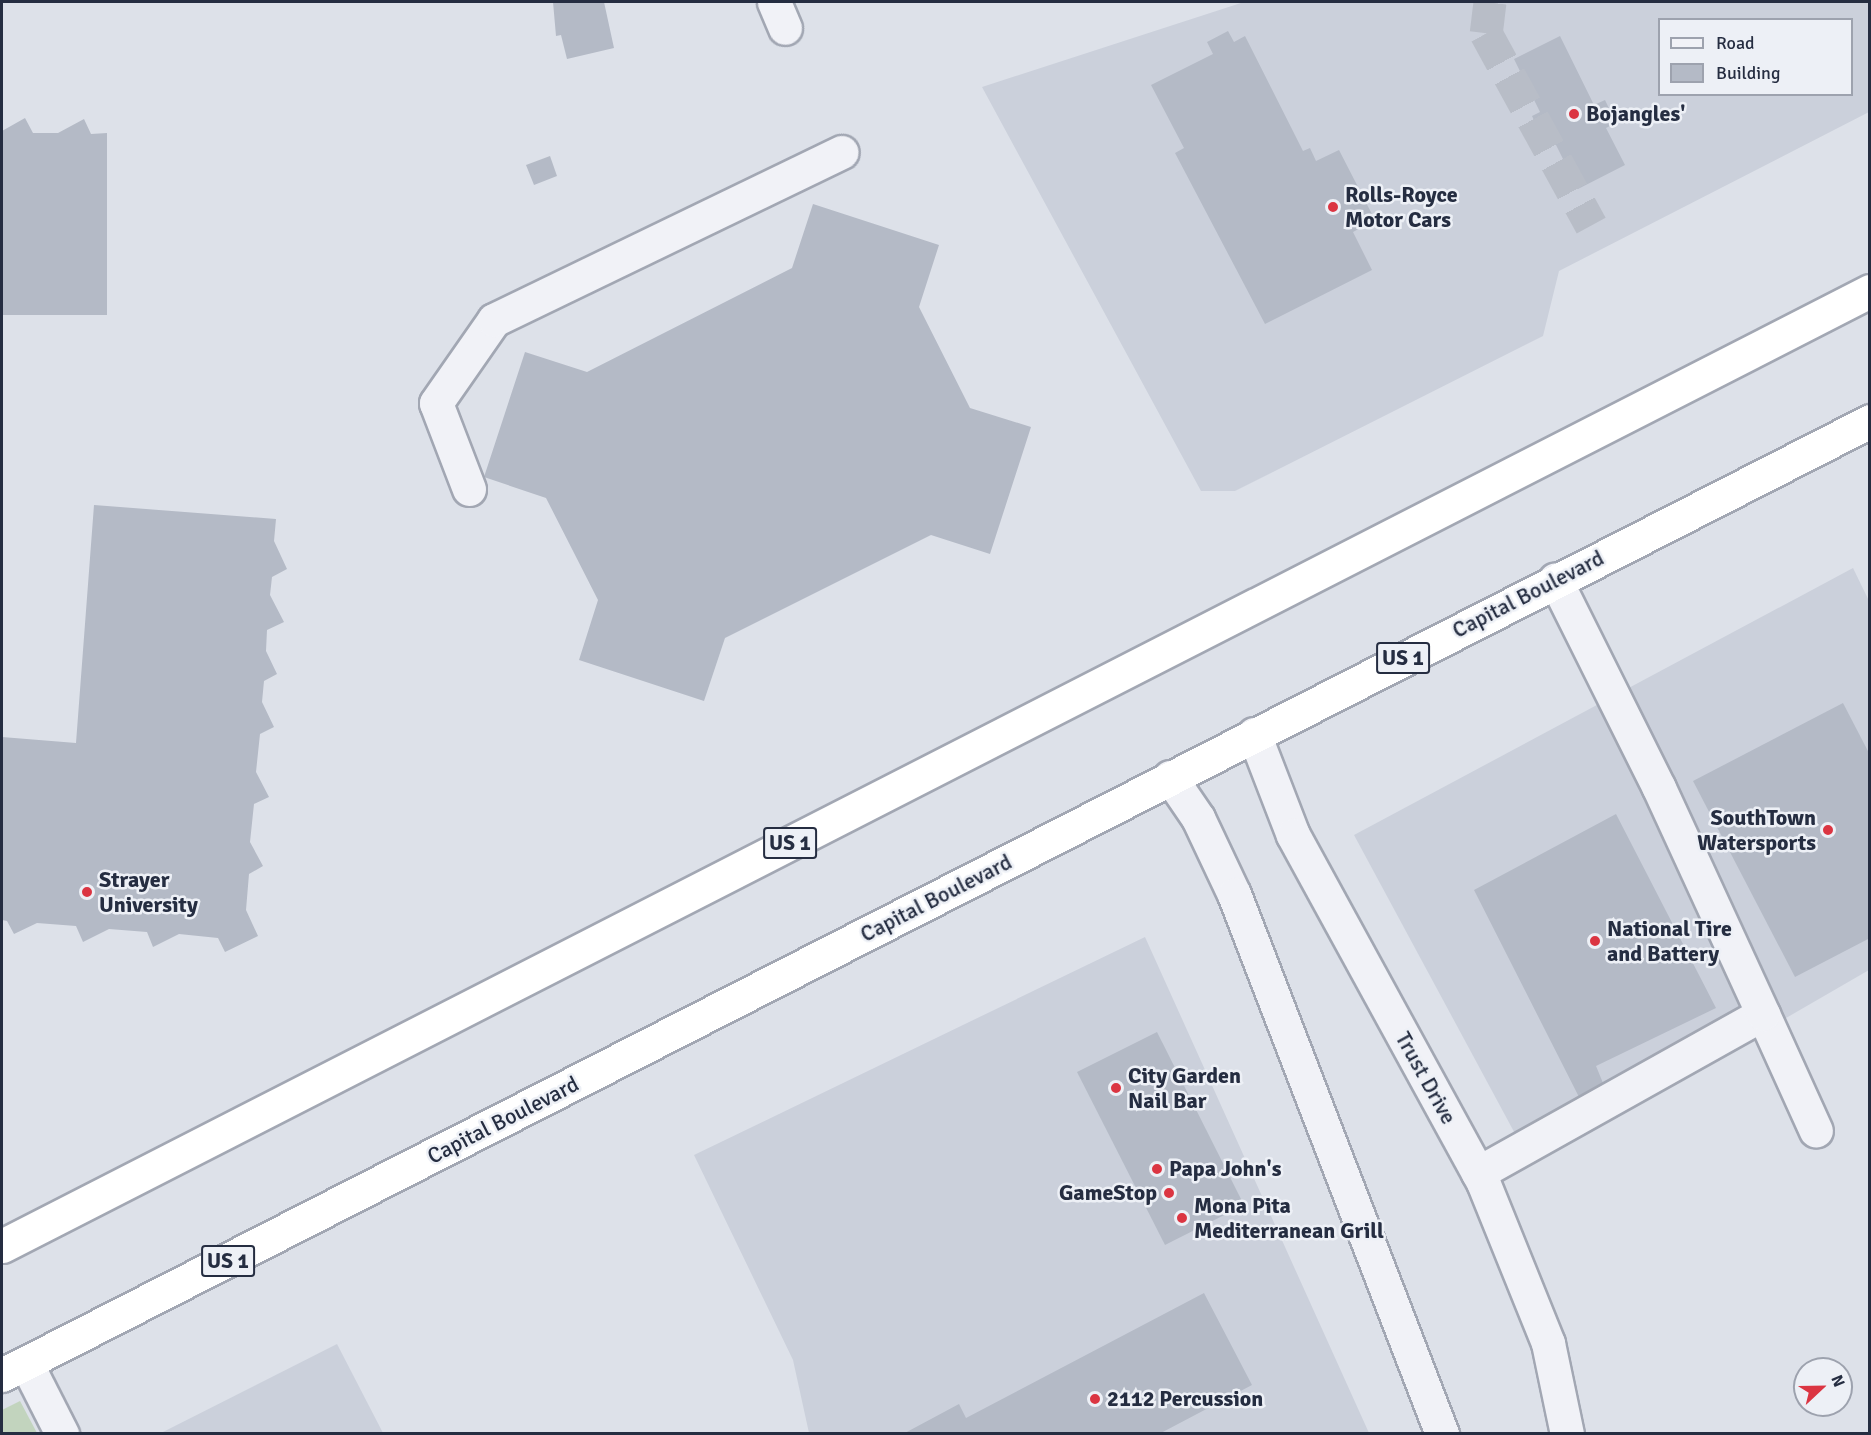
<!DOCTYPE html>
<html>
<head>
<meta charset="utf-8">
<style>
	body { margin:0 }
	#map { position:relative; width:1871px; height:1435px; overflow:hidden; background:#dde1e9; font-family:Signika,sans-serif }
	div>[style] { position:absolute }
	.built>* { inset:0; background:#cbd0db }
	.green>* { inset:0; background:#c2d4be }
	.building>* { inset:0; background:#b4bac6 }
	.minor-tunnel>* { height:33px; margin-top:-16.5px; transform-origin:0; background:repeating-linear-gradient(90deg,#b8bdc7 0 33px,transparent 0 49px) }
	.roads { filter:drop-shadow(2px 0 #a2a7b3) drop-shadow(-2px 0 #a2a7b3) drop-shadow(0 2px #a2a7b3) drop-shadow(0 -2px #a2a7b3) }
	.minor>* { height:33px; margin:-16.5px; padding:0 16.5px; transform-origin:16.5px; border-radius:16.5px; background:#f1f2f7 }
	.highway>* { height:33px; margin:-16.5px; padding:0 16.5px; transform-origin:16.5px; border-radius:16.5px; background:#fff }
	.dots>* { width:16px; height:16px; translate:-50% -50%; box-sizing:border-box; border:3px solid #edf0f6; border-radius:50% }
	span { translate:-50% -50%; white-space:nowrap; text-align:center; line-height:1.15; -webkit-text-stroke:5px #edf0f6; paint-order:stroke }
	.shield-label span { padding:2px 4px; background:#edf0f6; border:2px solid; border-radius:4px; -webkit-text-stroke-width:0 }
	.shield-label { font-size:21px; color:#252d41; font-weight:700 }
	.poi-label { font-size:22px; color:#252d41; font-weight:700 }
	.left { translate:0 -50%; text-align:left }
	.right { translate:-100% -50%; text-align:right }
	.street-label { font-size:22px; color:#252d41 }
	.frame { position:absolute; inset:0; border:3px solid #252d41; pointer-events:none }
	.legend { position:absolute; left:1658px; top:18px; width:195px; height:78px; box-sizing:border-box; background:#edf0f6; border:2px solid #9da2ae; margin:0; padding:8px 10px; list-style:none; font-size:18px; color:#252d41 }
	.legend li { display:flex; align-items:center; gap:12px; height:30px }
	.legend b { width:30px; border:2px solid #9da2ae }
	.north { position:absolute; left:1793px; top:1357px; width:60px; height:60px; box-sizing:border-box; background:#edf0f6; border:2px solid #9da2ae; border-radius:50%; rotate:68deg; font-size:16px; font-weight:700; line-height:24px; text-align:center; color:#252d41 }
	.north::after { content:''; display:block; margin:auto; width:21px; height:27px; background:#db3542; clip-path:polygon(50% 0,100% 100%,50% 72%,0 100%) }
</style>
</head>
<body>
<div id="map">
	<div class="built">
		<i style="clip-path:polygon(evenodd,1244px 2px,1869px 2px,1869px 112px,1559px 271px,1543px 336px,1235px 491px,1201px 491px,982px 87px,1244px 2px,1660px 20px,1852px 20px,1852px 94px,1660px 94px,1660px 20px)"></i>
		<i style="clip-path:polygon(1853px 568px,1870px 603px,1869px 970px,1532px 1165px,1354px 835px)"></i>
		<i style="clip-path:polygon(1145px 937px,1369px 1433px,809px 1433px,793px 1360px,694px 1155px)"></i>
		<i style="clip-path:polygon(337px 1344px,383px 1433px,161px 1433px)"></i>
	</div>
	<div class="green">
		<i style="clip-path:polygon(20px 1401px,37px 1433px,2px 1433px,2px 1410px)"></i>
	</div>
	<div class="building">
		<i style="clip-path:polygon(553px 2px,604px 2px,614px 48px,567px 59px,561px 35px,556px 36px)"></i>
		<i style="clip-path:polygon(1228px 31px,1234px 42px,1245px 36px,1303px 151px,1310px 148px,1316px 161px,1339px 150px,1375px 220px,1353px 232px,1372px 270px,1265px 324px,1175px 153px,1184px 148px,1151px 85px,1213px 54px,1207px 42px)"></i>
		<i style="clip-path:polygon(1560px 36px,1594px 105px,1605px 100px,1616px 123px,1606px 128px,1625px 165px,1578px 189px,1551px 135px,1543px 139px,1532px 116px,1540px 112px,1514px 59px)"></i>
		<i style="clip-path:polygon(25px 118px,33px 133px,58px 133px,84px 119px,91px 134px,107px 133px,107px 315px,2px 315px,2px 131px)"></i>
		<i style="clip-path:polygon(550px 156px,557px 176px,534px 185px,526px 165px)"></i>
		<i style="clip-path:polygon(813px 204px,939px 245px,919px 307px,970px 408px,1031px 427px,990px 554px,931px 535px,725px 638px,704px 701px,579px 660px,598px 600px,546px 498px,484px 477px,525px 352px,587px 372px,792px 268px)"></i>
		<i style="clip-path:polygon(94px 505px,276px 519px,274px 541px,287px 569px,272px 577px,270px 595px,284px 622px,267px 630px,266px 651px,277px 674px,264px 681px,262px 702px,274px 727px,260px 734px,256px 772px,269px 797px,254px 804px,250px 842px,263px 866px,249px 874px,246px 910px,258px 936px,225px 952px,218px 938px,179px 934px,153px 947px,147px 932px,109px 929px,83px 942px,76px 926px,37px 923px,14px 934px,7px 921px,2px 920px,2px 737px,76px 743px)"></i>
		<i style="clip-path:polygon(1843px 703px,1870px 755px,1870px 938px,1795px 977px,1693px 781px)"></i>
		<i style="clip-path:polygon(1616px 814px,1716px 1008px,1596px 1066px,1603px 1083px,1579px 1097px,1474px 890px)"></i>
		<i style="clip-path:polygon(1157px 1032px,1244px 1205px,1165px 1245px,1077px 1072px)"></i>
		<i style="clip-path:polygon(1204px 1293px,1252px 1385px,1159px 1434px,903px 1434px,959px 1404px,966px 1418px)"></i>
	</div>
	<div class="minor-tunnel">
		<i style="left:1490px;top:2px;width:31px;rotate:97deg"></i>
		<i style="left:1486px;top:33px;width:219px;rotate:61.3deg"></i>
	</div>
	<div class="roads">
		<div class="minor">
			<i style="left:774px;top:2px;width:28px;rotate:67deg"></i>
			<i style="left:469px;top:489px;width:92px;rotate:-111deg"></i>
			<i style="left:436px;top:403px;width:101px;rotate:-55.1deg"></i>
			<i style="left:494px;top:320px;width:386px;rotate:-25.8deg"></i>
			<i style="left:1254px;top:734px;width:108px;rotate:68.9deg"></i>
			<i style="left:1293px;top:835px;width:396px;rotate:61.3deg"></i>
			<i style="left:1483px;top:1182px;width:174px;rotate:68deg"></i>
			<i style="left:1548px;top:1343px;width:93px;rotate:78.2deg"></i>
			<i style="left:1170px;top:777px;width:50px;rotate:55.7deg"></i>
			<i style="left:1198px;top:818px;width:84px;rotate:64.7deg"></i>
			<i style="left:1234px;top:894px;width:579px;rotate:68.93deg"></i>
			<i style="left:1763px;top:1014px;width:128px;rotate:65.6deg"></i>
			<i style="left:1478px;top:1173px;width:326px;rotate:-29.2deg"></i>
			<i style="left:1763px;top:1014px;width:249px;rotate:-114.7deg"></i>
			<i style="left:1659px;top:788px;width:233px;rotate:-116.5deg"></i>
			<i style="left:26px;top:1363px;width:80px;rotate:63.1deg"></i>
		</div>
		<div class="highway">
			<i style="left:2px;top:1246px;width:2098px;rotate:-27.08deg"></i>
			<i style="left:2px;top:1375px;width:2098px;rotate:-27.05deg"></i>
		</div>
	</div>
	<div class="dots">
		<i style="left:1574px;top:114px;background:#db3542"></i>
		<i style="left:1333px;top:207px;background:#db3542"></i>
		<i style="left:1828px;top:830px;background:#db3542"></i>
		<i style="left:87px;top:892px;background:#db3542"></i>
		<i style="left:1595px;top:941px;background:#db3542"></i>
		<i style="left:1116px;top:1088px;background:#db3542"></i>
		<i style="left:1157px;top:1169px;background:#db3542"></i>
		<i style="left:1169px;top:1193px;background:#db3542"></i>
		<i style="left:1182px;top:1218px;background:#db3542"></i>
		<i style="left:1095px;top:1399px;background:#db3542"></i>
	</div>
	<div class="shield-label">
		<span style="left:1403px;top:658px">US 1</span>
		<span style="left:790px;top:843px">US 1</span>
		<span style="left:228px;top:1261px">US 1</span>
	</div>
	<div class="poi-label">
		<span class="left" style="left:1586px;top:114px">Bojangles'</span>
		<span class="left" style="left:1345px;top:207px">Rolls-Royce<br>Motor Cars</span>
		<span class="right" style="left:1816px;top:830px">SouthTown<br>Watersports</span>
		<span class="left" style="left:99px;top:892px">Strayer<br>University</span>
		<span class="left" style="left:1607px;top:941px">National Tire<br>and Battery</span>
		<span class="left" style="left:1128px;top:1088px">City Garden<br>Nail Bar</span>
		<span class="left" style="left:1169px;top:1169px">Papa John's</span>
		<span class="right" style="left:1157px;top:1193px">GameStop</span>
		<span class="left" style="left:1194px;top:1218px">Mona Pita<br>Mediterranean Grill</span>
		<span class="left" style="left:1107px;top:1399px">2112 Percussion</span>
	</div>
	<div class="street-label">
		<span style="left:1528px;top:594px;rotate:-27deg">Capital Boulevard</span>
		<span style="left:936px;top:898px;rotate:-27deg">Capital Boulevard</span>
		<span style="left:1426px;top:1078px;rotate:61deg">Trust Drive</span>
		<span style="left:503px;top:1120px;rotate:-27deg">Capital Boulevard</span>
	</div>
	<div class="frame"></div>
	<ul class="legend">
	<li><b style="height:8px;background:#f1f2f7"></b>Road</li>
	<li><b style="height:16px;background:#b4bac6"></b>Building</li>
	</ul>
	<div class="north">N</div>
</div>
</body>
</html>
